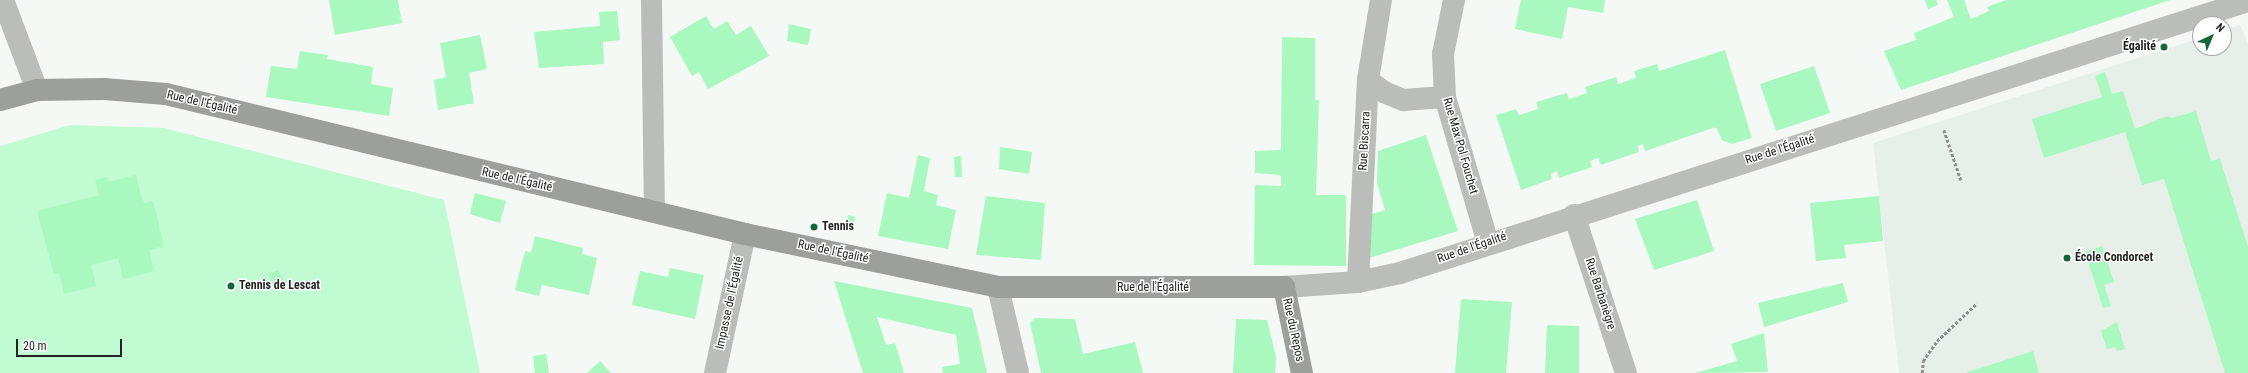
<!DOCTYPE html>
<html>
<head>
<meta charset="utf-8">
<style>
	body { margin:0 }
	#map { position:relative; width:2248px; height:373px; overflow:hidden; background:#f5f9f6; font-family:"Roboto Condensed",sans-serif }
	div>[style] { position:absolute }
	.built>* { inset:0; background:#e6f0e8 }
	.green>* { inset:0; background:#c1fbd1 }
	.building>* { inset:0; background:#a8f8bf }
	.path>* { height:2.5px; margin-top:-1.25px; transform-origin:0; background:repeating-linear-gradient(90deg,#8d8f8d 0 3px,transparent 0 5px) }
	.lane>* { height:21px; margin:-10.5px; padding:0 10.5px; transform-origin:10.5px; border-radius:10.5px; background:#bbbdbb }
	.street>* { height:22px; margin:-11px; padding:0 11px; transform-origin:11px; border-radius:11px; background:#bbbdbb }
	.secondary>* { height:22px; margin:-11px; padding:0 11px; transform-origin:11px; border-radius:11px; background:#9d9f9d }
	.dots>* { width:11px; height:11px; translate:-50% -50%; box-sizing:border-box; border:2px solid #fff; border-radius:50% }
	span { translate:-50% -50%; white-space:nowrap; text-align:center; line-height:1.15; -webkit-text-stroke:3px #fff; paint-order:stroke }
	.poi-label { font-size:12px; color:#222322; font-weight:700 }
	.right { translate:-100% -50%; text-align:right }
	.left { translate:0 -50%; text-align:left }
	.street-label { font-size:12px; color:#222322 }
	.north { position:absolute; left:2192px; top:16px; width:40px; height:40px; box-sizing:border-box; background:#fff; border:1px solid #a7a7a7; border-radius:50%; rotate:44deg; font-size:11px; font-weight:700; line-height:16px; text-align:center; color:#222322 }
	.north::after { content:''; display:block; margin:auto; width:14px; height:18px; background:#126637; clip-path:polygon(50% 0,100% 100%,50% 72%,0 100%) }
	.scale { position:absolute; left:16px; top:339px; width:106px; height:18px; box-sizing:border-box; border:2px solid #222322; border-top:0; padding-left:5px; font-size:12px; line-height:14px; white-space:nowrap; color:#222322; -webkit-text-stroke:3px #fff; paint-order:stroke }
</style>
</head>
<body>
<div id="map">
	<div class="built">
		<i style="clip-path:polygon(2240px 25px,2248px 44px,2248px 373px,1899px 373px,1873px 143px,2200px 38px,2200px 48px,2224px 48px,2224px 30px)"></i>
	</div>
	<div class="green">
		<i style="clip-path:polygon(70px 125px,164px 128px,444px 200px,480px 373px,0 373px,0 146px)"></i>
	</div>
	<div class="building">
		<i style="clip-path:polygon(329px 0,398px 0,402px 23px,335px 35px)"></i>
		<i style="clip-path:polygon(1521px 0,1605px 0,1603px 13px,1568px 7px,1562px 39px,1515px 29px)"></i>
		<i style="clip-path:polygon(1925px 0,1936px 0,1938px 5px,1928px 9px)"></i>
		<i style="clip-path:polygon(1947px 0,1964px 0,1971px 19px,1989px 11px,1987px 7px,2006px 0,2170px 0,1901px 90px,1884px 51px,1916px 40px,1914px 33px,1954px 17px)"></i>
		<i style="clip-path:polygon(617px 11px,620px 40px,603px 42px,604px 64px,539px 68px,534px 32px,600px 26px,599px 12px)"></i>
		<i style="clip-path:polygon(706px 16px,714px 29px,727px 21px,736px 35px,751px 26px,769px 56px,708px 89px,699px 72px,692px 76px,670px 37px)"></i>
		<i style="clip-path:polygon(789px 24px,811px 29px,808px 45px,787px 41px)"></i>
		<i style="clip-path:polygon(480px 35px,487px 69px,469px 73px,474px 103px,438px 110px,434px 80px,446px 77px,440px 43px)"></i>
		<i style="clip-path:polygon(1282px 37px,1315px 38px,1315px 100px,1319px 100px,1316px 195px,1346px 195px,1346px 266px,1254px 265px,1255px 185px,1281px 186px,1281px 175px,1255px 173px,1255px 151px,1281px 150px)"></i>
		<i style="clip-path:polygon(1725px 50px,1752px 138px,1732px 144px,1722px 140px,1716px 127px,1645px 151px,1643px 144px,1638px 146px,1639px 152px,1601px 165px,1598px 158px,1590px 161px,1592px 167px,1559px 178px,1557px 171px,1551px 174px,1552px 179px,1521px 190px,1496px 115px,1516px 109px,1519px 115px,1538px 109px,1536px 102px,1567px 93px,1569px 99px,1587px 93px,1585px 87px,1616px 77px,1618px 84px,1636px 78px,1634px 71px,1657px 64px,1659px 71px)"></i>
		<i style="clip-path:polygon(300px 51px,328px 55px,327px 59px,373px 67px,371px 84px,393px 88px,389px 116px,266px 97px,271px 66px,297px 69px)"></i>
		<i style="clip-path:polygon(1814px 66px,1830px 113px,1776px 131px,1760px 84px)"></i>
		<i style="clip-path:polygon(2105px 72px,2112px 94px,2123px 91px,2135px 129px,2167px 116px,2172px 118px,2196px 111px,2211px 161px,2220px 159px,2248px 247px,2248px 373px,2225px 373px,2164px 179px,2142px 185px,2125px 132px,2044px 158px,2032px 119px,2102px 97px,2095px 76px)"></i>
		<i style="clip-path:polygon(1426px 135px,1458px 231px,1369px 258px,1369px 215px,1385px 210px,1377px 183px,1378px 151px)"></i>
		<i style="clip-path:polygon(1000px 147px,1032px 152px,1029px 174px,999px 169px)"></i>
		<i style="clip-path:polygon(918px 155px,930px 158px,924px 191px,938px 195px,936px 205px,956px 210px,948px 249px,878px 236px,887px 193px,909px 198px)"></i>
		<i style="clip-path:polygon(961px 156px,962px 177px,955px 177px,954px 157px)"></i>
		<i style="clip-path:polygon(136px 175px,143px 203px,153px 201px,164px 246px,149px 250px,154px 271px,123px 279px,118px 258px,91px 265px,96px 286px,64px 294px,59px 273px,54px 274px,37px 211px,99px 195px,95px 180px,107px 177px,108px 182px)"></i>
		<i style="clip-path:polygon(475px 193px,506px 201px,500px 223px,470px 214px)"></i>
		<i style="clip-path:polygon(986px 196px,1045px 203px,1041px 260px,976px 255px)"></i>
		<i style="clip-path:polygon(1879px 196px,1883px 241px,1844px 245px,1846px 258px,1816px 261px,1810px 203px)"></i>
		<i style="clip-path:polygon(1697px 200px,1714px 251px,1654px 270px,1635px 219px)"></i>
		<i style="clip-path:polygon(848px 215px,855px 217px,854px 224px,846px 222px)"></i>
		<i style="clip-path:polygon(535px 236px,583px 248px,582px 254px,597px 258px,589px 295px,542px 285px,539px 296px,515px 290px,525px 251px,531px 253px)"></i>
		<i style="clip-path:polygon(2102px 246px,2114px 282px,2104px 285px,2111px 306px,2103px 308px,2085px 252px)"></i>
		<i style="clip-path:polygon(670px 268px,704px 275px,695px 319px,632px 305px,640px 271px,668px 277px)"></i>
		<i style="clip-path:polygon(278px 270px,284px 281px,273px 287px,268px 274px)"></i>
		<i style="clip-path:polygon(834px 281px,972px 308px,987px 373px,943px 373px,942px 367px,960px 364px,956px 335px,877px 317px,886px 345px,895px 343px,904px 373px,863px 373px)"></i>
		<i style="clip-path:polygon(1843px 283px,1848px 302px,1764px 327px,1758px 303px)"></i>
		<i style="clip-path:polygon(1461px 299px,1512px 302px,1506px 373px,1455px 373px)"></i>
		<i style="clip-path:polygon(1035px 318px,1075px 319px,1083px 354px,1135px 342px,1143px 373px,1041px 373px,1030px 323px)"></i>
		<i style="clip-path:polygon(1236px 319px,1267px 320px,1276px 357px,1275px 373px,1233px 373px)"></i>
		<i style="clip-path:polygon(2117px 322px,2125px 349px,2117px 351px,2115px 347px,2107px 349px,2101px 331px)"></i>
		<i style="clip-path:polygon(1547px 325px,1579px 326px,1579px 373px,1545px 373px)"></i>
		<i style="clip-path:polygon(1764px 333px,1768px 372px,1695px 373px,1737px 361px,1731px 344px)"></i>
		<i style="clip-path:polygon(2033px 351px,2039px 373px,1965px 373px)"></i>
		<i style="clip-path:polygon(546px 354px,549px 373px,535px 373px,533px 356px)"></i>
		<i style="clip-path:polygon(600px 361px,611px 373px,587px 373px)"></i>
	</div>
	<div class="path">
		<i style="left:1944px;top:130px;width:53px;rotate:71.2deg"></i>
		<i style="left:1922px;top:373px;width:12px;rotate:-85deg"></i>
		<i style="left:1923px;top:361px;width:24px;rotate:-55deg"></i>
		<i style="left:1937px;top:341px;width:55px;rotate:-43.5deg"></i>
	</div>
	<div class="lane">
		<i style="left:651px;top:0;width:212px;rotate:89.2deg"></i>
	</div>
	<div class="street">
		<i style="left:3px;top:0;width:96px;rotate:69.3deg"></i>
		<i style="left:1454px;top:0;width:55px;rotate:101.5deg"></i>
		<i style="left:1443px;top:54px;width:43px;rotate:87.3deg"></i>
		<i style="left:1445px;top:97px;width:152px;rotate:73.6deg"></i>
		<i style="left:1368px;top:80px;width:20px;rotate:37deg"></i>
		<i style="left:1384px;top:92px;width:21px;rotate:23deg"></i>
		<i style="left:1403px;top:100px;width:42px;rotate:-4.1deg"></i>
		<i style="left:1574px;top:215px;width:166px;rotate:71.8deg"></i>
		<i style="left:1358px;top:282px;width:202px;rotate:-87.2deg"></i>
		<i style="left:1368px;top:80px;width:81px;rotate:-80.8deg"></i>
		<i style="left:998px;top:287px;width:88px;rotate:76.9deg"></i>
		<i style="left:1284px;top:287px;width:74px;rotate:-3.9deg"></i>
		<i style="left:1358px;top:282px;width:43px;rotate:-12.1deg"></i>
		<i style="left:1400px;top:273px;width:891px;rotate:-17.78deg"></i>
		<i style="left:715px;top:373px;width:142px;rotate:-77.8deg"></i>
	</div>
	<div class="secondary">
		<i style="left:0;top:100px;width:38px;rotate:-15deg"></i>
		<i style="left:37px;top:90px;width:67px;rotate:-0.9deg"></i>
		<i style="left:104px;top:89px;width:62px;rotate:4.6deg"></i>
		<i style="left:166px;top:94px;width:596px;rotate:13.59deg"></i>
		<i style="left:745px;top:234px;width:258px;rotate:11.8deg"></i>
		<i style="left:998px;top:287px;width:286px"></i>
		<i style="left:1284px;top:287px;width:88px;rotate:78.2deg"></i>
	</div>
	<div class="dots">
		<i style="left:2164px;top:47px;background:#126637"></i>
		<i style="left:814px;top:227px;background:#126637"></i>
		<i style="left:2067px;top:258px;background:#126637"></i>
		<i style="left:231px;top:286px;background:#126637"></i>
	</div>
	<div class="poi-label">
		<span class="right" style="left:2156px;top:47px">Égalité</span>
		<span class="left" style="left:822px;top:227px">Tennis</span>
		<span class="left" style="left:2075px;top:258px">École Condorcet</span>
		<span class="left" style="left:239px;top:286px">Tennis de Lescat</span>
	</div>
	<div class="street-label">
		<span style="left:202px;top:103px;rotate:13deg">Rue de l'Égalité</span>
		<span style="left:1365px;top:141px;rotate:-87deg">Rue Biscarra</span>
		<span style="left:1460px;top:146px;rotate:74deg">Rue Max Pol Fouchet</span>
		<span style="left:1780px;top:150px;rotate:-18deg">Rue de l'Égalité</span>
		<span style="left:517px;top:180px;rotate:13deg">Rue de l'Égalité</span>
		<span style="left:1472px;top:248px;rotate:-19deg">Rue de l'Égalité</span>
		<span style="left:833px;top:252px;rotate:12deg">Rue de l'Égalité</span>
		<span style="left:1153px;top:288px">Rue de l'Égalité</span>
		<span style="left:1600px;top:294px;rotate:72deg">Rue Barbanègre</span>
		<span style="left:730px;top:303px;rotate:-78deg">Impasse de l'Égalité</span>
		<span style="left:1293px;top:330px;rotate:78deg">Rue du Repos</span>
	</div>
	<div class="north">N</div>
	<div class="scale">20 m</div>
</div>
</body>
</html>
